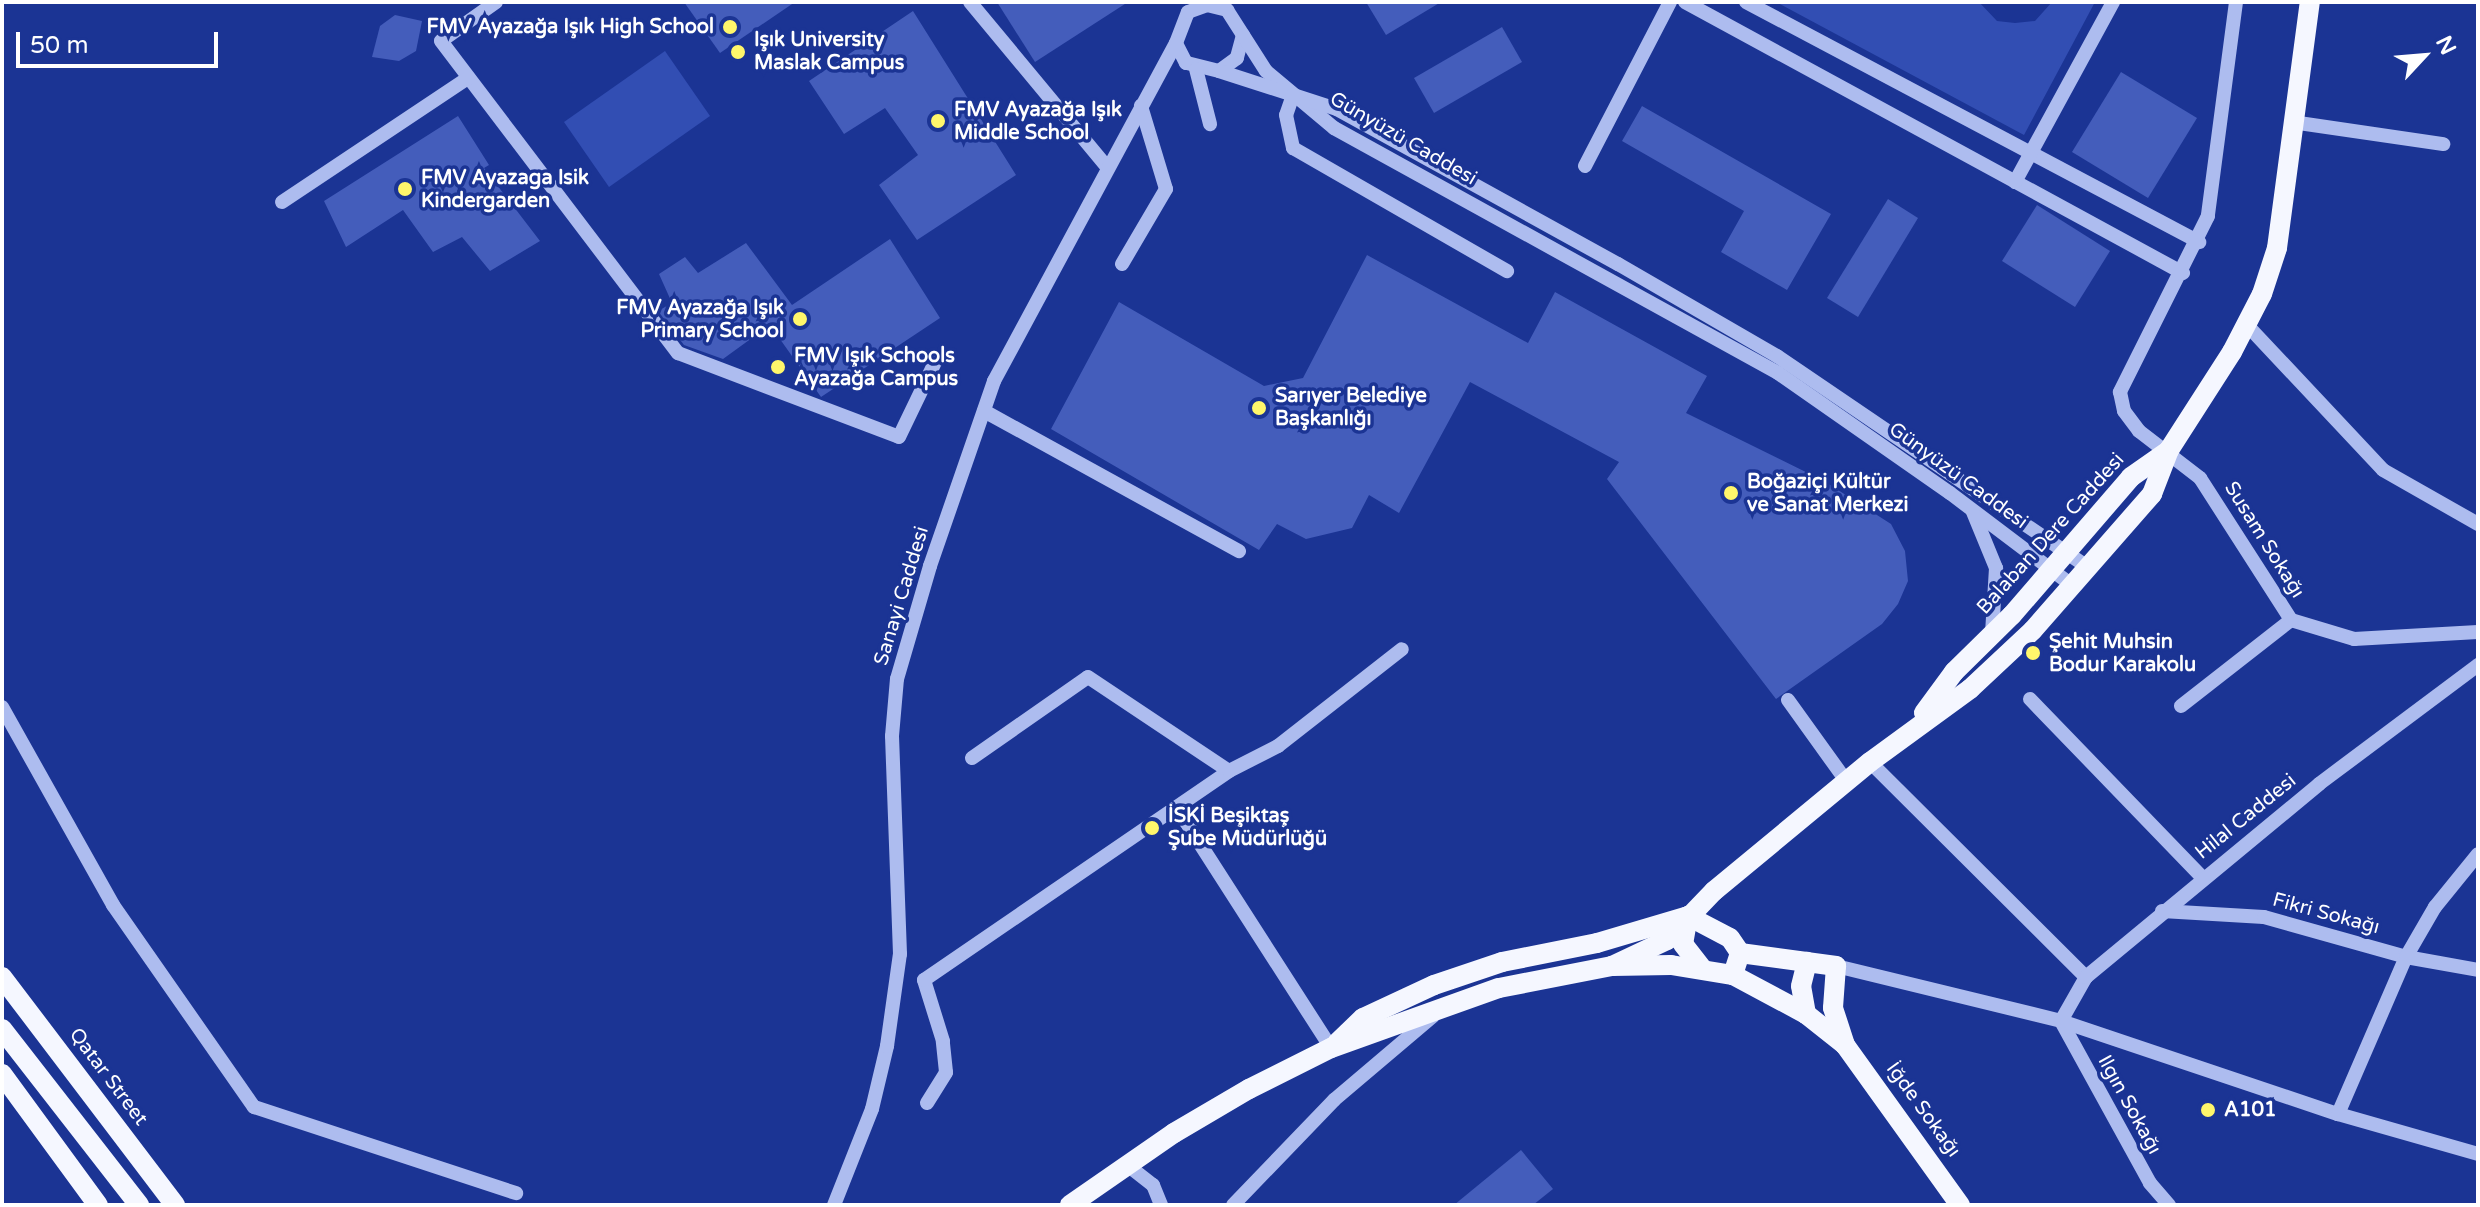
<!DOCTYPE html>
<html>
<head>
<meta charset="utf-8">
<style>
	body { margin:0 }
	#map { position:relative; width:2480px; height:1207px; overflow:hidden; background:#1b3494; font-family:"Varela Round",sans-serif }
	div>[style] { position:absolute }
	.green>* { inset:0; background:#324eb3 }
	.building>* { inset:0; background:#445dbb }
	.minor>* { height:14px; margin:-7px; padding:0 7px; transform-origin:7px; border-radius:7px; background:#adbcef }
	.major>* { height:20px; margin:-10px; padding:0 10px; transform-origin:10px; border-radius:10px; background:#f5f7ff }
	.dots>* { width:22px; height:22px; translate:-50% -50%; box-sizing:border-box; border:4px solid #1b3494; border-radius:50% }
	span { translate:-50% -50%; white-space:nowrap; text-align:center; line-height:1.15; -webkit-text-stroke:7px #1b3494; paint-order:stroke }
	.poi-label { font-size:20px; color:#fff; font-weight:700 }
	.right { translate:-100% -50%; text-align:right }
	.left { translate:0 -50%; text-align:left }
	.street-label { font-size:20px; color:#fff }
	.frame { position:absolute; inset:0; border:4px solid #fff; pointer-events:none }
	.north { position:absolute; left:2384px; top:16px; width:80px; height:80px; -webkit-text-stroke:6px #1b3494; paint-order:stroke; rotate:64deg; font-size:22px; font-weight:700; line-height:32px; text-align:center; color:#fff }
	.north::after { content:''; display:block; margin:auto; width:28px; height:36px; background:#fff; clip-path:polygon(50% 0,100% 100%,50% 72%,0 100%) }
	.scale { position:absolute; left:16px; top:32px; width:202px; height:36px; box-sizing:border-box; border:4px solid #fff; border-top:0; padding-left:10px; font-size:24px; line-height:28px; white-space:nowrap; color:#fff; -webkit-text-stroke:6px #1b3494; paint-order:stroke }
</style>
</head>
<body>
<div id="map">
	<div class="green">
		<i style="clip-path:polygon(1776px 2px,1979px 2px,1997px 21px,2015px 23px,2035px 21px,2052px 2px,2095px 2px,2024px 135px)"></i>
		<i style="clip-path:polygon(665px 51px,710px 116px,609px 187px,564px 122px)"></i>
	</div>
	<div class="building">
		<i style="clip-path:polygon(684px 2px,795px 2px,720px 53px)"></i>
		<i style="clip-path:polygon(997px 2px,1128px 2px,1035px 62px)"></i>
		<i style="clip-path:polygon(1366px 2px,1441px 2px,1386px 35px)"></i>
		<i style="clip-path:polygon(913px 11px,1016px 175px,917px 240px,879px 185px,918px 155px,885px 108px,844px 134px,809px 81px)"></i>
		<i style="clip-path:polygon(395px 15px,422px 21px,416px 51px,399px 61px,372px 57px,380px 26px)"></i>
		<i style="clip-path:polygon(1502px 27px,1522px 62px,1434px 113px,1414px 78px)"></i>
		<i style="clip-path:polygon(2121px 72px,2197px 118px,2148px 198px,2072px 152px)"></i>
		<i style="clip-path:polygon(1642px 106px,1831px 214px,1787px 290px,1721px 252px,1744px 211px,1622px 141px)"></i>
		<i style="clip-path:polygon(458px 116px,489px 165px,484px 168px,540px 241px,490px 271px,462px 237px,433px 252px,403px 210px,346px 247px,324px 201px)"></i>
		<i style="clip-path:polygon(1888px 199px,1918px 218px,1858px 317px,1827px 298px)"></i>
		<i style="clip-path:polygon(2037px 205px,2110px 251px,2075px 307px,2002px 261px)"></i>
		<i style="clip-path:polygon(890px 239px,940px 318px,821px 397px,770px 325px,723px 359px,684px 345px,658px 311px,672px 303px,659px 274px,685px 257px,698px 273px,746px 243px,792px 305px)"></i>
		<i style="clip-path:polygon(1367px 255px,1528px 343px,1555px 292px,1707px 376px,1686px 413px,1824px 481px,1891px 524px,1905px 551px,1908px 581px,1898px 604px,1882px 624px,1776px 699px,1607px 479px,1619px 462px,1470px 382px,1399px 513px,1369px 495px,1352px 528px,1306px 539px,1277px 524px,1259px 550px,1051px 429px,1119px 302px,1264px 386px,1303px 378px)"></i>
		<i style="clip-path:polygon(1521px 1150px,1553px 1189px,1533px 1205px,1454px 1205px)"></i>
	</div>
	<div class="minor">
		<i style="left:496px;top:2px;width:67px;rotate:144.7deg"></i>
		<i style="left:441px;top:41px;width:392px;rotate:52.8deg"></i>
		<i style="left:678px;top:353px;width:236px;rotate:20.8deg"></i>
		<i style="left:899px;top:437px;width:88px;rotate:-64.3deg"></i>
		<i style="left:970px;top:2px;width:214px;rotate:50.3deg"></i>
		<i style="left:1685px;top:2px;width:567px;rotate:28.55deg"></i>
		<i style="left:1746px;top:2px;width:513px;rotate:27.91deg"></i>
		<i style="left:2236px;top:2px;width:216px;rotate:97.5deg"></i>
		<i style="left:2208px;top:216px;width:197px;rotate:116.6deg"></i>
		<i style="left:2120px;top:392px;width:19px;rotate:78deg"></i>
		<i style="left:2124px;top:411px;width:25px;rotate:53deg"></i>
		<i style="left:2139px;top:431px;width:77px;rotate:37.6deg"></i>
		<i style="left:2200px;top:478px;width:169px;rotate:57.3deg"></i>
		<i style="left:2291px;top:620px;width:66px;rotate:16.8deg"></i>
		<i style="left:2354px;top:639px;width:124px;rotate:-3.2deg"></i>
		<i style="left:1243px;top:35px;width:24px;rotate:105deg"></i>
		<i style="left:1237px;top:58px;width:22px;rotate:144deg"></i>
		<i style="left:1219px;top:71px;width:34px;rotate:-166deg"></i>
		<i style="left:1186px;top:63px;width:22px;rotate:-117deg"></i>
		<i style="left:1176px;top:43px;width:33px;rotate:-69deg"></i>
		<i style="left:1188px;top:12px;width:20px;rotate:-20deg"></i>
		<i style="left:1207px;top:5px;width:21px;rotate:14deg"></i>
		<i style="left:1227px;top:10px;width:72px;rotate:57.4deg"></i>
		<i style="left:1266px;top:71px;width:89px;rotate:40deg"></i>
		<i style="left:1334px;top:128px;width:507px;rotate:28.89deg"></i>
		<i style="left:1778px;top:373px;width:210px;rotate:34.9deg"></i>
		<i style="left:1950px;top:493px;width:154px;rotate:37.1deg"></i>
		<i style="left:1196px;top:69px;width:57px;rotate:75.7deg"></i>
		<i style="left:1219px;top:71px;width:124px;rotate:17.9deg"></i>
		<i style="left:1337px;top:109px;width:321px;rotate:28.9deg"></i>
		<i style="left:1618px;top:264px;width:184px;rotate:30.1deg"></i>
		<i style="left:1777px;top:356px;width:377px;rotate:34.2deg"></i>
		<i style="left:1293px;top:95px;width:21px;rotate:109deg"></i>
		<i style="left:1286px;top:115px;width:34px;rotate:78deg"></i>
		<i style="left:1293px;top:148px;width:247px;rotate:29.9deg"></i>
		<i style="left:2292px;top:122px;width:153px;rotate:8.3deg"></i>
		<i style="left:1585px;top:166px;width:185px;rotate:-62.6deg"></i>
		<i style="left:2015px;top:182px;width:205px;rotate:-61.4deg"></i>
		<i style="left:282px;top:202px;width:224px;rotate:-33.7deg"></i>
		<i style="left:1122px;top:264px;width:87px;rotate:-59.6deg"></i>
		<i style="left:1166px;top:189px;width:87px;rotate:-106.8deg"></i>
		<i style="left:2246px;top:324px;width:200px;rotate:46.8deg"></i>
		<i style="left:2383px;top:470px;width:109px;rotate:29.6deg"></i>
		<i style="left:984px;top:411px;width:291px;rotate:28.8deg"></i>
		<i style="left:1973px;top:512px;width:61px;rotate:67.7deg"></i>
		<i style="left:1996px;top:568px;width:65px;rotate:93.5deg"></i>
		<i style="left:2030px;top:699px;width:249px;rotate:46deg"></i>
		<i style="left:1788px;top:700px;width:101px;rotate:54.3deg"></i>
		<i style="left:2181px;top:706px;width:140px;rotate:-38deg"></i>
		<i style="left:2px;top:707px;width:227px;rotate:60.7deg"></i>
		<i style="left:113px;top:905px;width:246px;rotate:55.1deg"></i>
		<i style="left:254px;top:1107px;width:276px;rotate:18.2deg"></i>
		<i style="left:972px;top:758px;width:141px;rotate:-34.9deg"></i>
		<i style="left:1088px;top:677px;width:169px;rotate:33.7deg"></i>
		<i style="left:1870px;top:762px;width:305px;rotate:44.9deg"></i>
		<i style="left:1177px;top:808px;width:285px;rotate:57.3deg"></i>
		<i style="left:2162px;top:911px;width:102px;rotate:3.4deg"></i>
		<i style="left:2264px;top:917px;width:148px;rotate:15.7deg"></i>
		<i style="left:2406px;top:957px;width:73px;rotate:10.2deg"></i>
		<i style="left:1836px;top:966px;width:232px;rotate:13.7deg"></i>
		<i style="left:2061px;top:1021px;width:292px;rotate:18.6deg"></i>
		<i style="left:2338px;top:1114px;width:146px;rotate:15.9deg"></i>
		<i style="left:927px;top:1103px;width:36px;rotate:-58deg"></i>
		<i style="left:946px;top:1072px;width:31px;rotate:-96deg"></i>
		<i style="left:943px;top:1041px;width:64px;rotate:-107.3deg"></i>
		<i style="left:924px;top:980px;width:370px;rotate:-34.4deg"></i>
		<i style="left:1229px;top:771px;width:55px;rotate:-27deg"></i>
		<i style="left:1278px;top:746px;width:157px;rotate:-38deg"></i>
		<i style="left:2338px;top:1114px;width:171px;rotate:-66.6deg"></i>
		<i style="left:2406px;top:957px;width:58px;rotate:-59.9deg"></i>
		<i style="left:2435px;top:907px;width:68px;rotate:-50.9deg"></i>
		<i style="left:1126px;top:1164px;width:34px;rotate:38deg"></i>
		<i style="left:1153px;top:1185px;width:22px;rotate:68deg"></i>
		<i style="left:834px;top:1205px;width:103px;rotate:-68.4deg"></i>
		<i style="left:872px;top:1109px;width:65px;rotate:-76.6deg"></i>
		<i style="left:887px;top:1046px;width:93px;rotate:-82deg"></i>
		<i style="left:900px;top:954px;width:218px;rotate:-92.1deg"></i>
		<i style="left:892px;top:736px;width:57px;rotate:-85deg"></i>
		<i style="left:897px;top:679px;width:118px;rotate:-73.7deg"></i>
		<i style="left:930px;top:566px;width:196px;rotate:-70.9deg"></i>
		<i style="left:994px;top:381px;width:384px;rotate:-61.7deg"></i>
		<i style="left:1233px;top:1205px;width:146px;rotate:-46.1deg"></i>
		<i style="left:1334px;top:1100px;width:130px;rotate:-40.3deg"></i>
		<i style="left:2169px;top:1205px;width:29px;rotate:-131deg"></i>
		<i style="left:2150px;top:1183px;width:185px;rotate:-118.8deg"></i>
		<i style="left:2061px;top:1021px;width:51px;rotate:-60.4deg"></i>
		<i style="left:2086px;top:977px;width:303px;rotate:-39.6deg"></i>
		<i style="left:2319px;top:784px;width:199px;rotate:-36.8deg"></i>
	</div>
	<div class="major">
		<i style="left:1924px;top:713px;width:51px;rotate:-53.8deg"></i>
		<i style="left:1954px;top:672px;width:81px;rotate:-44.5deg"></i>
		<i style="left:2012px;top:615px;width:182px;rotate:-49.2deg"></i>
		<i style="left:2131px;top:477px;width:45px;rotate:-35.1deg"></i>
		<i style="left:1688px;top:916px;width:28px;rotate:100deg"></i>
		<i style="left:1683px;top:944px;width:31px;rotate:52deg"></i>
		<i style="left:1740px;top:953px;width:97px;rotate:7.7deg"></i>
		<i style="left:1836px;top:966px;width:42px;rotate:94.1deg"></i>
		<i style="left:1833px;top:1008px;width:39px;rotate:72deg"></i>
		<i style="left:1845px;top:1045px;width:50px;rotate:-141.5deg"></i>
		<i style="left:1806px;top:1014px;width:28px;rotate:-100deg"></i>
		<i style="left:1801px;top:986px;width:25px;rotate:-76deg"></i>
		<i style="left:1612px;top:966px;width:61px;rotate:-25.3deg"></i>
		<i style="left:1667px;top:940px;width:68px;rotate:-46.2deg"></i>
		<i style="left:1714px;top:891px;width:202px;rotate:-39.6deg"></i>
		<i style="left:1870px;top:762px;width:124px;rotate:-36.1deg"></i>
		<i style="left:1970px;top:689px;width:86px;rotate:-43.1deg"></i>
		<i style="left:2033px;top:630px;width:181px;rotate:-48.8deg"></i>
		<i style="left:2152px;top:494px;width:47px;rotate:-68.9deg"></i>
		<i style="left:2169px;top:450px;width:117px;rotate:-57.3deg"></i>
		<i style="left:2232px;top:352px;width:65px;rotate:-62.7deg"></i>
		<i style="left:2262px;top:294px;width:48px;rotate:-71.9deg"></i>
		<i style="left:2277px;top:248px;width:248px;rotate:-82.4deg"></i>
		<i style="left:2px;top:977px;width:286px;rotate:52.8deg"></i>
		<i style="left:2px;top:1029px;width:223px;rotate:52.1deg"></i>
		<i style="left:1337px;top:1043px;width:36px;rotate:-44deg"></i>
		<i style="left:1363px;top:1018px;width:78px;rotate:-24.9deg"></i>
		<i style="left:1434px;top:985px;width:72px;rotate:-18.7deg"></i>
		<i style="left:1502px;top:962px;width:97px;rotate:-11.3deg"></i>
		<i style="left:1597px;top:943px;width:95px;rotate:-16.5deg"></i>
		<i style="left:1688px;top:916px;width:47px;rotate:27.6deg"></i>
		<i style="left:1730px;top:938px;width:18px;rotate:56deg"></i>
		<i style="left:1740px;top:953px;width:23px;rotate:108deg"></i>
		<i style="left:1845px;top:1045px;width:197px;rotate:54.3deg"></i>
		<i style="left:2px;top:1074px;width:162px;rotate:53.8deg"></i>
		<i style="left:1070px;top:1205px;width:126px;rotate:-34.7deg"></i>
		<i style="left:1174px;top:1133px;width:87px;rotate:-30.4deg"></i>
		<i style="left:1249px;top:1089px;width:92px;rotate:-26.6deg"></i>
		<i style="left:1331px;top:1048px;width:178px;rotate:-19.7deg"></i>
		<i style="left:1499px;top:988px;width:115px;rotate:-11deg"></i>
		<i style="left:1612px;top:966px;width:59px;rotate:-1deg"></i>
		<i style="left:1671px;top:965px;width:63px;rotate:9.2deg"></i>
		<i style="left:1733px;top:975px;width:83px;rotate:28.1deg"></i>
	</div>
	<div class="dots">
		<i style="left:730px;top:27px;background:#fff66b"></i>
		<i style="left:738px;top:52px;background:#fff66b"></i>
		<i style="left:938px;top:121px;background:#fff66b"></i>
		<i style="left:405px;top:189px;background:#fff66b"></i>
		<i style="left:800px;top:319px;background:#fff66b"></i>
		<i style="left:778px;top:367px;background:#fff66b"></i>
		<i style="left:1259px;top:408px;background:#fff66b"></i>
		<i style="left:1731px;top:493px;background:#fff66b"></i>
		<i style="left:2033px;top:653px;background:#fff66b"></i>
		<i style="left:1152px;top:828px;background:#fff66b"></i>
		<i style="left:2208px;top:1110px;background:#fff66b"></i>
	</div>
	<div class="poi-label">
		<span class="right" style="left:714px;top:27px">FMV Ayazağa Işık High School</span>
		<span class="left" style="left:754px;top:52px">Işık University<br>Maslak Campus</span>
		<span class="left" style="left:954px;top:122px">FMV Ayazağa Işık<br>Middle School</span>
		<span class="left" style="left:421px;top:190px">FMV Ayazaga Isik<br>Kindergarden</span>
		<span class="right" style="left:784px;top:320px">FMV Ayazağa Işık<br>Primary School</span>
		<span class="left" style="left:794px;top:368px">FMV Işık Schools<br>Ayazağa Campus</span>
		<span class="left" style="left:1275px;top:408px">Sarıyer Belediye<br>Başkanlığı</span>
		<span class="left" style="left:1747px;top:494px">Boğaziçi Kültür<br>ve Sanat Merkezi</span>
		<span class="left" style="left:2049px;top:654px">Şehit Muhsin<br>Bodur Karakolu</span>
		<span class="left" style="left:1168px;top:828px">İSKİ Beşiktaş<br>Şube Müdürlüğü</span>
		<span class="left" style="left:2224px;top:1110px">A101</span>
	</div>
	<div class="street-label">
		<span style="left:1403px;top:139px;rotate:30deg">Günyüzü Caddesi</span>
		<span style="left:1958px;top:476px;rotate:36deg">Günyüzü Caddesi</span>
		<span style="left:2051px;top:534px;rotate:-48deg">Balaban Dere Caddesi</span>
		<span style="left:2264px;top:540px;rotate:58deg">Susam Sokağı</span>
		<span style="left:902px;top:596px;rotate:-73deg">Sanayi Caddesi</span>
		<span style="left:2246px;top:817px;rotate:-39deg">Hilal Caddesi</span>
		<span style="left:2326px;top:914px;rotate:15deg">Fikri Sokağı</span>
		<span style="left:108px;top:1077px;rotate:53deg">Qatar Street</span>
		<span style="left:2129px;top:1105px;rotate:61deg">Ilgın Sokağı</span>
		<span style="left:1923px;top:1110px;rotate:54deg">İğde Sokağı</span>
	</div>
	<div class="frame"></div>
	<div class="north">N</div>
	<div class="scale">50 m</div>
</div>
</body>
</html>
